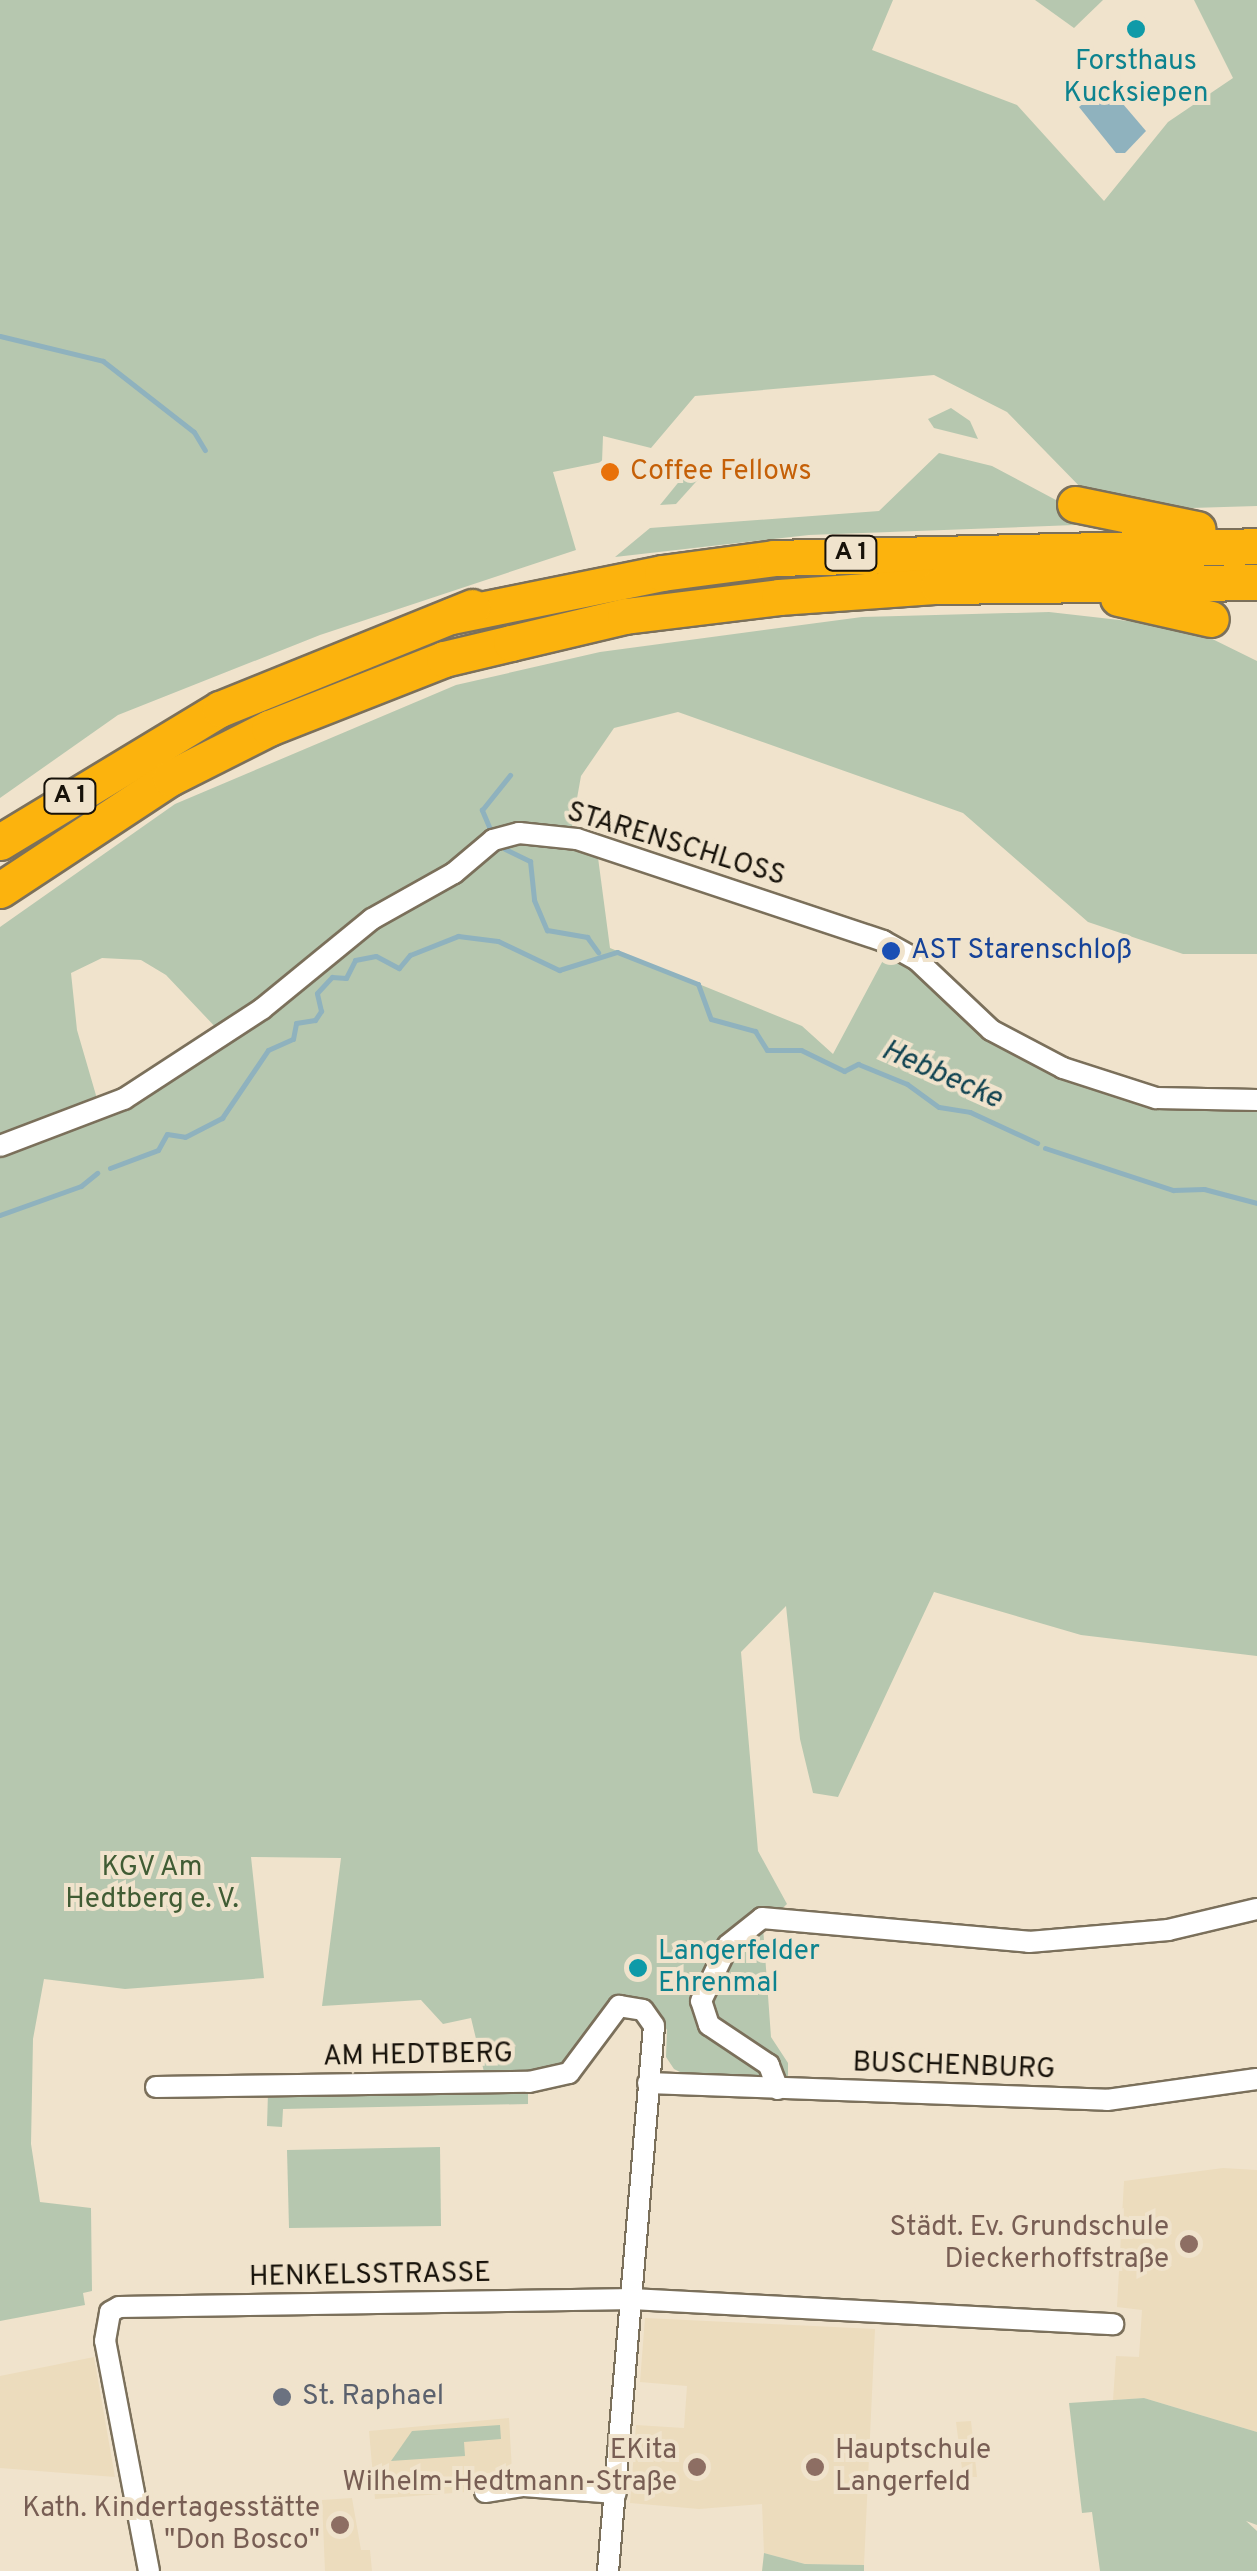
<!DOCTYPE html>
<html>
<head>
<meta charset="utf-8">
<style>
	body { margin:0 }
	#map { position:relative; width:1257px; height:2571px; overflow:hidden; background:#f0e3cc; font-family:Overpass,sans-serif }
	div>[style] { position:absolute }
	.built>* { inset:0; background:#ecdcbd }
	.green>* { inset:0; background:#b6c7af }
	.water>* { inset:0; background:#8fb2be }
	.stream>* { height:5px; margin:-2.5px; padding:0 2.5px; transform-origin:2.5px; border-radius:2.5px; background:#8fb2be }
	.roads { filter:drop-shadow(2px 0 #7b705b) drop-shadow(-2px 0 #7b705b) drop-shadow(0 2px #7b705b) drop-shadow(0 -2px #7b705b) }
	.street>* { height:20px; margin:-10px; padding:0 10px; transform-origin:10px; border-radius:10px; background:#fff }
	.highway>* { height:35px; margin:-17.5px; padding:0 17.5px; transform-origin:17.5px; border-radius:17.5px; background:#fcb30d }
	.dots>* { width:28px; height:28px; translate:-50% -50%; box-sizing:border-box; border:5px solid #f0e3cc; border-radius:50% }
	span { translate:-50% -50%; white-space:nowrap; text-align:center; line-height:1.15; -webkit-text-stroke:8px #f0e3cc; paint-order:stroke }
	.shield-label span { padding:2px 8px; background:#f0e3cc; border:2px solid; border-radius:8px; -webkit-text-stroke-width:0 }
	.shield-label { font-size:25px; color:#17120a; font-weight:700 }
	.culture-label { font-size:28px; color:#0d838f }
	.left { translate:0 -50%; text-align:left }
	.food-label { font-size:28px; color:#c56008 }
	.street-label { font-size:28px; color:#17120a }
	.transit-label { font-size:28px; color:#164399 }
	.park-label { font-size:28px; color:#405c34 }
	.education-label { font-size:28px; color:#785e54 }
	.right { translate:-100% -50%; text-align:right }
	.worship-label { font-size:28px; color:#5b616d }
	.water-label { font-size:30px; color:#104351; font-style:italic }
</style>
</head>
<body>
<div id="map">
	<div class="built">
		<i style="clip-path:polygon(1223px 2168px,1257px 2170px,1257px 2432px,1144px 2398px,1113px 2400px,1116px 2356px,1139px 2357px,1142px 2310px,1117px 2307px,1124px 2181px)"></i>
		<i style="clip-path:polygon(645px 2318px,875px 2329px,864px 2565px,805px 2564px,764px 2553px,762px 2504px,699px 2509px,630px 2503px,636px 2425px,684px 2428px,687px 2386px,640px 2382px)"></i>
		<i style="clip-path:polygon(94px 2357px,115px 2477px,0 2468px,0 2376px)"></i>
		<i style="clip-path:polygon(509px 2418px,512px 2471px,478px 2474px,467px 2479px,466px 2492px,375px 2499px,369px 2431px)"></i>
		<i style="clip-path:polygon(971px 2421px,977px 2477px,963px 2477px,956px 2422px)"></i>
		<i style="clip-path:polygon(352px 2498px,361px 2550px,370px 2550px,372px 2571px,325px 2571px,322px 2500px)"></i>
	</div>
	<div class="green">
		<i style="clip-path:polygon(0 0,893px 0,872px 50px,1017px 105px,1104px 201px,1168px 122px,1233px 78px,1194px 0,1257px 0,1257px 506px,1191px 508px,1087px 494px,1007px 412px,934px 375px,695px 396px,651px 448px,603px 436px,602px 462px,553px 472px,576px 550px,320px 635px,118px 715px,0 798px)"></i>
		<i style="clip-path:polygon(1035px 0,1103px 0,1074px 28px)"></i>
		<i style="clip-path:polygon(951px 408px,970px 421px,978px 439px,934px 428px,928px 419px)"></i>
		<i style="clip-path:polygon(939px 453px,992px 466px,1101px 524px,809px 535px,615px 557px,650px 528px,879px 511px)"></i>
		<i style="clip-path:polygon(712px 464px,676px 504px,660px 505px,686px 473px)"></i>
		<i style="clip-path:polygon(evenodd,1049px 612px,1190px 628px,1257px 661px,1257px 954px,1183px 954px,1088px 922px,963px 813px,678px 712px,614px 728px,581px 776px,571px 832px,597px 850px,610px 948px,802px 1026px,833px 1054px,888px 951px,978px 1026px,1087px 1083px,1257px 1108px,1257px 1656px,1081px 1635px,934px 1592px,838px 1797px,813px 1793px,800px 1739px,786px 1606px,741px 1652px,758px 1851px,787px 1904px,763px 1927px,771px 2037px,788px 2063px,788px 2076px,686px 2075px,674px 2069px,666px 2057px,667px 2030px,651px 2003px,638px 1997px,620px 2001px,566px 2067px,528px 2073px,528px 2104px,283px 2109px,282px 2127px,267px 2126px,268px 2092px,483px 2086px,484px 2072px,471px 2018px,443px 2024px,421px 2000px,322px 2006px,341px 1858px,251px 1857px,264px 1978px,125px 1989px,44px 1979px,33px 2039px,31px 2144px,40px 2202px,91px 2208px,92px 2291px,83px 2293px,85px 2305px,0 2321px,0 927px,175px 804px,456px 685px,600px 652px,862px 617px,1049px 612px,102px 958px,141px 960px,166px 975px,220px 1032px,100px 1109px,77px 1030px,71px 973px,102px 958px)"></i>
		<i style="clip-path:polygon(440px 2147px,441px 2226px,289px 2228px,287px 2150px)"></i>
		<i style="clip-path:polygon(1144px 2398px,1257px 2432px,1257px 2525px,1246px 2521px,1257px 2531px,1257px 2571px,1100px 2571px,1092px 2512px,1082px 2513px,1069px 2403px)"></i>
		<i style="clip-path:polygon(500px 2425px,501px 2439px,464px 2442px,465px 2456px,391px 2461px,412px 2431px)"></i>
		<i style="clip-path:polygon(764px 2553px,805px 2564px,864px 2565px,864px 2571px,762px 2571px)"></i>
	</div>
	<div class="water">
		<i style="clip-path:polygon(1098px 91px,1117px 97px,1146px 131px,1125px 153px,1116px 153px,1079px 107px)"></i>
	</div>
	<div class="stream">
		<i style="left:0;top:336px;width:106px;rotate:13.6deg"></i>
		<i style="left:103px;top:361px;width:115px;rotate:38deg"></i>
		<i style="left:194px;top:432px;width:21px;rotate:59deg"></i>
		<i style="left:490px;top:829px;width:21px;rotate:-113deg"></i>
		<i style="left:482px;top:810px;width:45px;rotate:-51.3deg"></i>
		<i style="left:505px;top:849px;width:28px;rotate:26deg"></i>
		<i style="left:530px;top:861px;width:39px;rotate:84deg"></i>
		<i style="left:534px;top:900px;width:33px;rotate:67deg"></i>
		<i style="left:547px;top:930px;width:41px;rotate:9.9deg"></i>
		<i style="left:587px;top:937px;width:19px;rotate:54deg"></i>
		<i style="left:1045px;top:1148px;width:135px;rotate:18.2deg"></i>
		<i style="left:1173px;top:1190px;width:31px;rotate:-2deg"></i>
		<i style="left:1204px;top:1189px;width:55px;rotate:14.8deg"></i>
		<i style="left:110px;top:1168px;width:51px;rotate:-20.6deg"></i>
		<i style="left:158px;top:1150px;width:18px;rotate:-61deg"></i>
		<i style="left:167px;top:1134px;width:18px;rotate:9deg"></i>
		<i style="left:185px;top:1137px;width:42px;rotate:-27.2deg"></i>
		<i style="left:222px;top:1118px;width:82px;rotate:-55.9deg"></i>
		<i style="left:268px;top:1050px;width:27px;rotate:-24deg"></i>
		<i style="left:293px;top:1039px;width:16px;rotate:-79deg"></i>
		<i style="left:296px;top:1023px;width:19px;rotate:-9deg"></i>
		<i style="left:315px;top:1020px;width:11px;rotate:-56deg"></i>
		<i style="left:321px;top:1011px;width:18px;rotate:-103deg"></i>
		<i style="left:317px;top:993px;width:22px;rotate:-47deg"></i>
		<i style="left:332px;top:977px;width:14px;rotate:4deg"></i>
		<i style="left:346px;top:978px;width:20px;rotate:-63deg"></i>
		<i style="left:355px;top:960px;width:21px;rotate:-11deg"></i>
		<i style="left:376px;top:956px;width:26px;rotate:28deg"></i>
		<i style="left:399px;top:968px;width:17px;rotate:-50deg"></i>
		<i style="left:410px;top:955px;width:52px;rotate:-21.6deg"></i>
		<i style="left:458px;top:936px;width:40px;rotate:7.1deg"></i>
		<i style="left:498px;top:941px;width:68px;rotate:25.4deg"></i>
		<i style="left:559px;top:970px;width:61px;rotate:-17.2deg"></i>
		<i style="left:617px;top:952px;width:87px;rotate:21.6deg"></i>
		<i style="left:698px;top:984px;width:37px;rotate:70deg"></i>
		<i style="left:711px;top:1019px;width:46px;rotate:15.3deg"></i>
		<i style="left:755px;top:1031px;width:22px;rotate:58deg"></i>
		<i style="left:767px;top:1050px;width:34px"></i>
		<i style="left:801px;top:1050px;width:48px;rotate:26deg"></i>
		<i style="left:844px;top:1071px;width:16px;rotate:-27deg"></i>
		<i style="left:858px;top:1064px;width:53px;rotate:22.2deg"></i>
		<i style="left:907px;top:1084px;width:39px;rotate:36deg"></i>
		<i style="left:939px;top:1107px;width:31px;rotate:9deg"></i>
		<i style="left:970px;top:1112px;width:74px;rotate:24.8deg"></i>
		<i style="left:0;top:1215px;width:86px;rotate:-19.7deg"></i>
		<i style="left:81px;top:1186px;width:21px;rotate:-39deg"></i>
	</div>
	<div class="roads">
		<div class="street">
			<i style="left:0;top:1146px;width:133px;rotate:-20.8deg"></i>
			<i style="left:124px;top:1099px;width:165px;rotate:-33.1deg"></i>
			<i style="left:262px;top:1009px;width:142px;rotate:-39.3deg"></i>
			<i style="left:372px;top:919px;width:94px;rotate:-29.3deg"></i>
			<i style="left:454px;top:873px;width:51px;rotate:-40.2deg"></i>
			<i style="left:493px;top:840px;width:27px;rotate:-15deg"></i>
			<i style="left:519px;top:833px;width:58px;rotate:5.9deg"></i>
			<i style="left:577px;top:839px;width:323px;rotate:18.4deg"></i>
			<i style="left:883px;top:941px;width:39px;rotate:29deg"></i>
			<i style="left:917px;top:960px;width:102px;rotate:43.4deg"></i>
			<i style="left:991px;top:1030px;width:81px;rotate:27.8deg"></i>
			<i style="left:1063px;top:1068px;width:98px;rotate:17.9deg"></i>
			<i style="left:1156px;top:1098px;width:101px;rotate:1.1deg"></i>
			<i style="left:648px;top:2083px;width:459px;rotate:2.1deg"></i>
			<i style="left:1107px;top:2100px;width:151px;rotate:-8deg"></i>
			<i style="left:156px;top:2087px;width:373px;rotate:-0.8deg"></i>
			<i style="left:529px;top:2082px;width:41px;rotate:-12.7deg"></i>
			<i style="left:569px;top:2073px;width:84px;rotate:-53.3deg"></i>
			<i style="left:619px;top:2006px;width:24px;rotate:9deg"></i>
			<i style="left:643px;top:2010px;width:19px;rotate:55deg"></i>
			<i style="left:654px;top:2026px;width:547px;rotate:94.82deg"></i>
			<i style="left:778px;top:2089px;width:26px;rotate:-111deg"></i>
			<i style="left:769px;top:2065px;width:72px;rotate:-146.3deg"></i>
			<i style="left:709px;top:2025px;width:25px;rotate:-108deg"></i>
			<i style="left:701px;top:2001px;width:62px;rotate:-64.3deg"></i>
			<i style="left:728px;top:1945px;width:43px;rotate:-38.5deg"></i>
			<i style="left:762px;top:1918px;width:268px;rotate:5.1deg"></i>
			<i style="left:1029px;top:1942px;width:140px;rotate:-4.9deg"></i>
			<i style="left:1168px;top:1930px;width:91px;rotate:-13.3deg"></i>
			<i style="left:485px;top:2492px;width:39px;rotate:-9deg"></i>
			<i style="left:524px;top:2486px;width:92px;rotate:4.4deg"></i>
			<i style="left:149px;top:2571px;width:234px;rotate:-100.8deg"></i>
			<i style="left:105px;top:2341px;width:29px;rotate:-80deg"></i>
			<i style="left:110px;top:2312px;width:10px;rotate:-29deg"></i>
			<i style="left:119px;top:2307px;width:512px;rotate:-0.9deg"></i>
			<i style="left:631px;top:2299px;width:483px;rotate:3deg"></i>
		</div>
		<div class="highway">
			<i style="left:1075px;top:504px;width:125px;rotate:11.6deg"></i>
			<i style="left:1118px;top:598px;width:95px;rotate:12.7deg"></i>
			<i style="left:451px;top:616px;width:215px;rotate:-11.5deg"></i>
			<i style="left:662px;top:573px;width:113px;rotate:-7.6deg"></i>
			<i style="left:774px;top:558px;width:483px;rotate:-1.4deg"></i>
			<i style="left:0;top:842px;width:257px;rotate:-31.2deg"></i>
			<i style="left:220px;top:709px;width:272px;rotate:-22deg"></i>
			<i style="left:0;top:890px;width:204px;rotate:-33.4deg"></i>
			<i style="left:170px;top:778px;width:111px;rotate:-26.8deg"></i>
			<i style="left:269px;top:728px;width:188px;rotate:-21.5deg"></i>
			<i style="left:444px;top:659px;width:69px;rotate:-13.4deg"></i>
			<i style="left:511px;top:643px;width:117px;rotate:-13.3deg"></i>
			<i style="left:625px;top:616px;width:155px;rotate:-7deg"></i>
			<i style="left:779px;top:597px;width:159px;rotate:-4deg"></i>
			<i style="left:938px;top:586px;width:319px;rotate:-0.7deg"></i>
		</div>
	</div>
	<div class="dots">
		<i style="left:1136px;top:29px;background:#0f9aa8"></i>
		<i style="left:610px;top:472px;background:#e8710a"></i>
		<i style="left:891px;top:951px;background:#1a4fb4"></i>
		<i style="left:638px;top:1968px;background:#0f9aa8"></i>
		<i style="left:1189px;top:2244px;background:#8d6e63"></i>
		<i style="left:282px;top:2397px;background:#6b7280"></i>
		<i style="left:697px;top:2467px;background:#8d6e63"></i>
		<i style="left:815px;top:2467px;background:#8d6e63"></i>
		<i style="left:340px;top:2525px;background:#8d6e63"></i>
	</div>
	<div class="shield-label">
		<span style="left:851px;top:553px">A 1</span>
		<span style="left:70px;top:796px">A 1</span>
	</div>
	<div class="culture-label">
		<span style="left:1136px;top:78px">Forsthaus<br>Kucksiepen</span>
		<span class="left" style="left:658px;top:1968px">Langerfelder<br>Ehrenmal</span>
	</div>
	<div class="food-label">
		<span class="left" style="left:630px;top:472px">Coffee Fellows</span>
	</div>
	<div class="street-label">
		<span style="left:676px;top:845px;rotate:17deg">STARENSCHLOSS</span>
		<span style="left:418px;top:2056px;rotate:-1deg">AM HEDTBERG</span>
		<span style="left:954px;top:2067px;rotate:2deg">BUSCHENBURG</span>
		<span style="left:370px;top:2276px;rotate:-1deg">HENKELSSTRASSE</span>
	</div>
	<div class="transit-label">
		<span class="left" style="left:911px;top:951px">AST Starenschloß</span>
	</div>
	<div class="park-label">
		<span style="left:152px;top:1884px">KGV Am<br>Hedtberg e. V.</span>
	</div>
	<div class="education-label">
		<span class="right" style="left:1169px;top:2244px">Städt. Ev. Grundschule<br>Dieckerhoffstraße</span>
		<span class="right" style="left:677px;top:2467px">EKita<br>Wilhelm-Hedtmann-Straße</span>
		<span class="left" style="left:835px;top:2467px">Hauptschule<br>Langerfeld</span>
		<span class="right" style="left:320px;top:2525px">Kath. Kindertagesstätte<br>"Don Bosco"</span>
	</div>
	<div class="worship-label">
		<span class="left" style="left:302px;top:2397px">St. Raphael</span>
	</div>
	<div class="water-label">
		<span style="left:941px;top:1076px;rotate:24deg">Hebbecke</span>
	</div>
</div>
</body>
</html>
